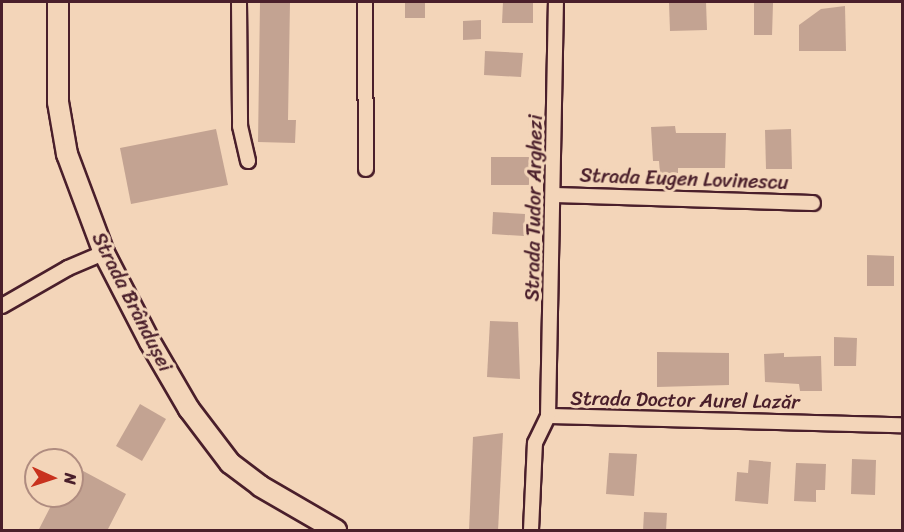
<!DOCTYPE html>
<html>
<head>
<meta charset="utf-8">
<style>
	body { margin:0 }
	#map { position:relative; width:904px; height:532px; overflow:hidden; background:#f3d5b9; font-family:Sriracha,sans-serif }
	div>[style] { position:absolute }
	.building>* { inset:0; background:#c3a392 }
	.roads { filter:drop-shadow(2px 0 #4a1f2b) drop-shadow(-2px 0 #4a1f2b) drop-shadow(0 2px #4a1f2b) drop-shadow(0 -2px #4a1f2b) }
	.minor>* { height:14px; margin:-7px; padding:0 7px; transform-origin:7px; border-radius:7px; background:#f3d5b9 }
	.secondary>* { height:20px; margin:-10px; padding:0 10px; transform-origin:10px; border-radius:10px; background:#f3d5b9 }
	span { translate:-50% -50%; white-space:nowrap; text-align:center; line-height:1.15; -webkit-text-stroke:6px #f3d5b9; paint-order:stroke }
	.street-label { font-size:20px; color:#4a1f2b }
	.frame { position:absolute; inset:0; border:3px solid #4a1f2b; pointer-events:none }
	.north { position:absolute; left:24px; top:448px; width:60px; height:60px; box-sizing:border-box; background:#f3d5b9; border:2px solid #af8c80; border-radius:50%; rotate:93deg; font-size:16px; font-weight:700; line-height:24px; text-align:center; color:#4a1f2b }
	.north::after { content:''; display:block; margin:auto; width:21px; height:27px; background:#c8321e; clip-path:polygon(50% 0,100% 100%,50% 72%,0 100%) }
</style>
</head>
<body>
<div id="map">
	<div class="building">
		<i style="clip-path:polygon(260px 2px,290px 2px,288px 120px,296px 120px,295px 143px,258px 142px)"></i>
		<i style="clip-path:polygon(405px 2px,425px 2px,425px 18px,405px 18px)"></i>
		<i style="clip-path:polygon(503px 2px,533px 2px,533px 23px,502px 23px)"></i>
		<i style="clip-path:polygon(693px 2px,706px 2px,707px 30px,670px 31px,669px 3px)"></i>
		<i style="clip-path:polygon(754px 3px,773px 3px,772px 35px,754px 35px)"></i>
		<i style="clip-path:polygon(845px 6px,846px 51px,799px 51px,799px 25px,821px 9px)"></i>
		<i style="clip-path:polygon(481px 20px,481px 39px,463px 40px,463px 21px)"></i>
		<i style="clip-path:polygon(485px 51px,523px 53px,521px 77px,484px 75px)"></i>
		<i style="clip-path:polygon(675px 126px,676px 133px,726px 133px,725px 168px,678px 168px,678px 173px,660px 174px,659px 161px,653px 161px,651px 127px)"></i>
		<i style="clip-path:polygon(216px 129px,228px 185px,131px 204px,120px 148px)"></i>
		<i style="clip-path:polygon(791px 129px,792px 169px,766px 169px,765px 130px)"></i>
		<i style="clip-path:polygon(491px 157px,529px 157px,529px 185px,491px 185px)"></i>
		<i style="clip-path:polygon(493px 212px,525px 214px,524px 236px,492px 234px)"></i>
		<i style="clip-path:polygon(867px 255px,894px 256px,894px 286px,867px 286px)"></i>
		<i style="clip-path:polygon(490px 321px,518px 322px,520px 379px,487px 377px)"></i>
		<i style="clip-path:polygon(834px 337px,857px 338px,856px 366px,834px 366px)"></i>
		<i style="clip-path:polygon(657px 352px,729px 353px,729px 385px,657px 387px)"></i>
		<i style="clip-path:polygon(784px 353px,784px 357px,821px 356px,822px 391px,800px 391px,799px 384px,765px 382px,764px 354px)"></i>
		<i style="clip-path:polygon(140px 404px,166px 419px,142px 461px,116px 446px)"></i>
		<i style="clip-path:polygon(503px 433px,498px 531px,469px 531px,473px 437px)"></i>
		<i style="clip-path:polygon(609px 453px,637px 454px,634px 496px,606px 494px)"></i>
		<i style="clip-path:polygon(852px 459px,876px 460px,875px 495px,851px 494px)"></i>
		<i style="clip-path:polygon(749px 460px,771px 462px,768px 504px,735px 501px,737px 472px,748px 473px)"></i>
		<i style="clip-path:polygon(796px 463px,826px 464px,825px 490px,816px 490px,816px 502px,794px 501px)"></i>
		<i style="clip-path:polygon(72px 465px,126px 494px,107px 531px,38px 531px,56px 496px,72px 496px)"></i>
		<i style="clip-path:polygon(644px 512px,667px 513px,666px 531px,643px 531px)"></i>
	</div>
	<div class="roads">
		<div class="minor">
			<i style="left:239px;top:2px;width:124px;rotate:89.5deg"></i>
			<i style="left:240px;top:126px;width:36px;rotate:77deg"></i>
			<i style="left:365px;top:2px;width:167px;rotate:89.7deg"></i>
			<i style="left:554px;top:195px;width:259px;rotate:1.8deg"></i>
			<i style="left:2px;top:306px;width:76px;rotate:-29.9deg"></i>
			<i style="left:68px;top:268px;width:39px;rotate:-23deg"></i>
			<i style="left:548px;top:416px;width:354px;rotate:1.5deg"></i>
			<i style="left:531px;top:530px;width:87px;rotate:-87.4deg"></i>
			<i style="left:535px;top:443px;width:30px;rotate:-64deg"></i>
			<i style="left:548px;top:416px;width:414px;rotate:-88.9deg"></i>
		</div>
		<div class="secondary">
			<i style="left:58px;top:2px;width:100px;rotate:90deg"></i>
			<i style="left:58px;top:102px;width:53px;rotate:80.2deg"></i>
			<i style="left:67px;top:154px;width:106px;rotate:69.5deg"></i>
			<i style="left:104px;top:253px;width:100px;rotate:62.7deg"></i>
			<i style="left:150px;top:342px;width:78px;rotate:59.8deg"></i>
			<i style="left:189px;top:409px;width:68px;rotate:52.8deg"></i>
			<i style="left:230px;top:463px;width:38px;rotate:37deg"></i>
			<i style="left:260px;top:486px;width:88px;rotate:30.1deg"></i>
		</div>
	</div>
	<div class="street-label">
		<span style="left:684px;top:179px;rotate:2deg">Strada Eugen Lovinescu</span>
		<span style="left:534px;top:208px;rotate:-89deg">Strada Tudor Arghezi</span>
		<span style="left:132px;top:302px;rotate:63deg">Strada Brândușei</span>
		<span style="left:685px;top:400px;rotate:1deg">Strada Doctor Aurel Lazăr</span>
	</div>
	<div class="frame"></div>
	<div class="north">N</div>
</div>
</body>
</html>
